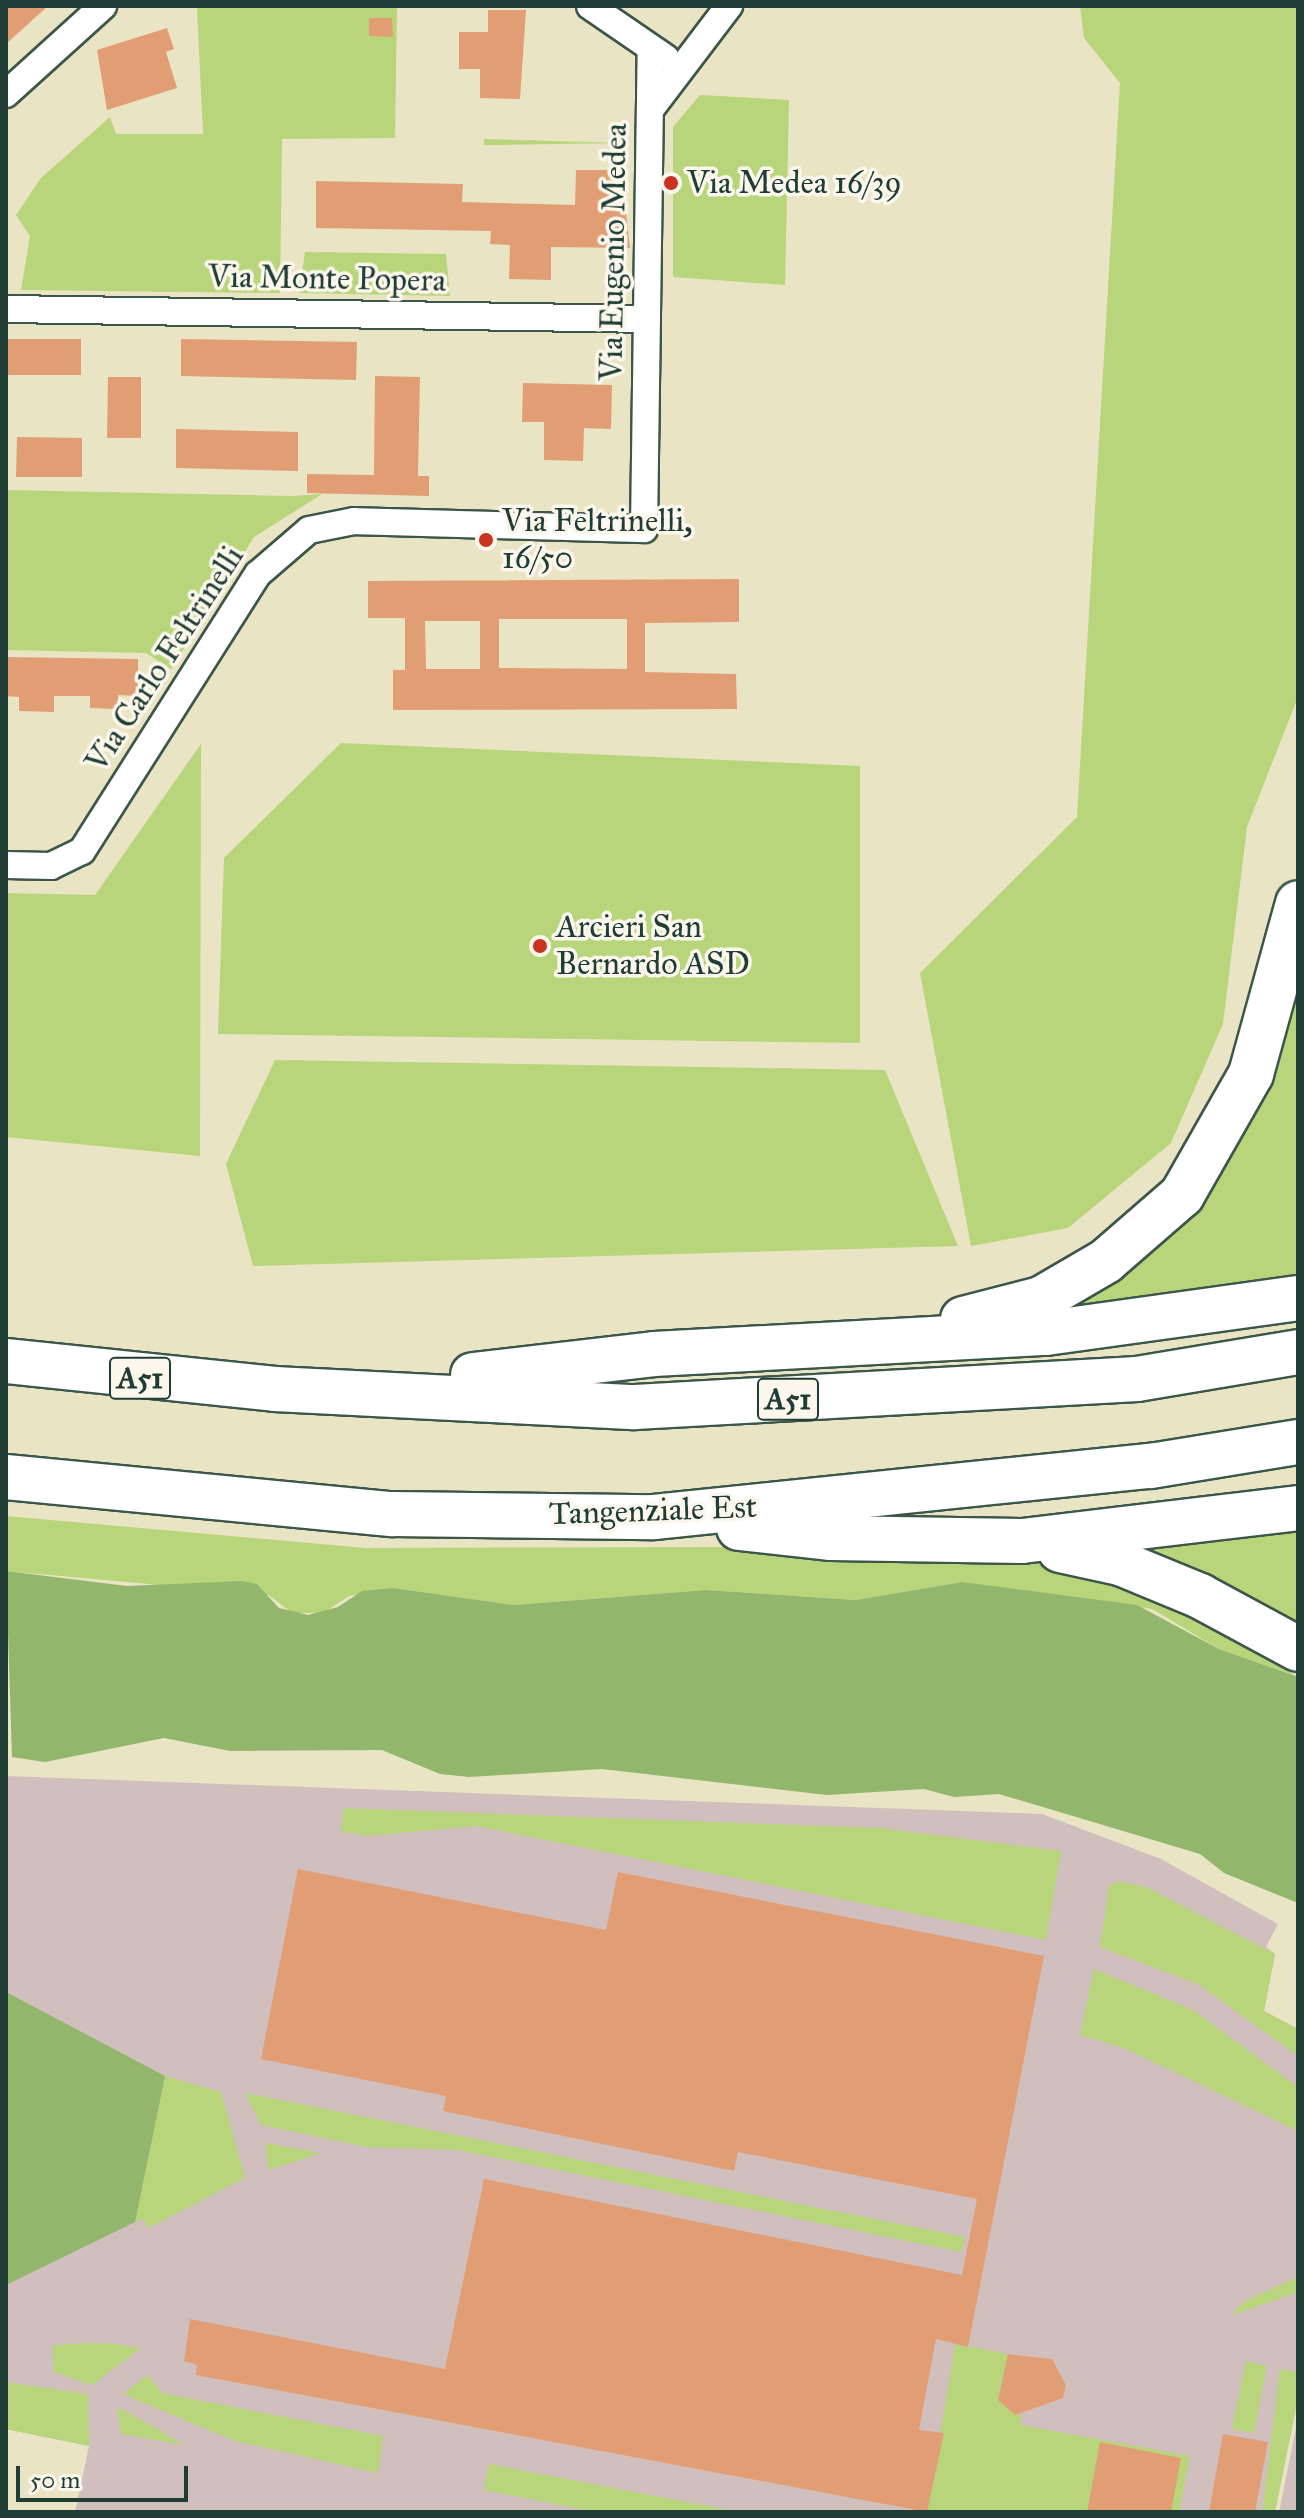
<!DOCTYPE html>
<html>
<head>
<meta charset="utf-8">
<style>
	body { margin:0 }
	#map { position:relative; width:1304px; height:2518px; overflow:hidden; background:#e9e4c4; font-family:"IM FELL Great Primer",serif }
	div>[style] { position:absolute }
	.industrial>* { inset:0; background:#d1bfbe }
	.green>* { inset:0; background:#b9d57b }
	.forest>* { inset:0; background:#92b66b }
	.building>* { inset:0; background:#e19e75 }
	.roads { filter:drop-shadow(2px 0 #3d564a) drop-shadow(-2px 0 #3d564a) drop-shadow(0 2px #3d564a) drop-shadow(0 -2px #3d564a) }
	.minor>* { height:26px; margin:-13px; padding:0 13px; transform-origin:13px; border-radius:13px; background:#fff }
	.motorway>* { height:44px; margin:-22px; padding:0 22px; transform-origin:22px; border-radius:22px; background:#fff }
	.dots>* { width:22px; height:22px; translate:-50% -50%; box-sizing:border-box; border:4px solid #fbf7ec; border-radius:50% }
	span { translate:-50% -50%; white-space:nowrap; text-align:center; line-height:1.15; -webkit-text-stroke:7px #fbf7ec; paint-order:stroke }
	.shield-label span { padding:2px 6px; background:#fbf7ec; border:2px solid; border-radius:6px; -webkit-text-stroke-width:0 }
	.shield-label { font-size:30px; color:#1f3d34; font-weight:700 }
	.poi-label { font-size:32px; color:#1f3d34 }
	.left { translate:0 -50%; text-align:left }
	.street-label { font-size:32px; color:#1f3d34 }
	.frame { position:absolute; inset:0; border:8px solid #1f3d34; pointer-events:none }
	.scale { position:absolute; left:16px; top:2466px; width:172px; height:36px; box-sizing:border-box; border:4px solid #1f3d34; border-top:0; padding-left:10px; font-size:24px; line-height:28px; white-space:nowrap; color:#1f3d34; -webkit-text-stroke:6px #fbf7ec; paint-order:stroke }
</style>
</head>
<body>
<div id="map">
	<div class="industrial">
		<i style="clip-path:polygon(6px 1776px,1042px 1814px,1161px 1859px,1278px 1924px,1266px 1947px,1275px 1954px,1264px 2011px,1298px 2029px,1298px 2398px,1275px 2512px,75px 2512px,89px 2446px,6px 2429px)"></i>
		<i style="clip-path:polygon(1298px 2418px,1298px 2512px,1279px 2512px)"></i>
	</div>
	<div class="green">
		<i style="clip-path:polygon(397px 6px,395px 138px,282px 139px,280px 293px,21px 290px,30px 236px,16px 215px,41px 178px,110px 117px,116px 134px,203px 134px,197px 7px)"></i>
		<i style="clip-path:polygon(1080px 6px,1298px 6px,1298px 697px,1247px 827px,1223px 1024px,1171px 1143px,1068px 1228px,971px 1246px,920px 973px,1077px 817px,1120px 83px,1084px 38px)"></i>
		<i style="clip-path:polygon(700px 95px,789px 100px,785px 285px,673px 277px,673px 127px)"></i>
		<i style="clip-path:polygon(484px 139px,624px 143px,484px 145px)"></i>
		<i style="clip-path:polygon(305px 252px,446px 254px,450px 296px,299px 293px)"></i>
		<i style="clip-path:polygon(6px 490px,292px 496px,322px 494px,254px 537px,171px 669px,146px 653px,6px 650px)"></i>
		<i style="clip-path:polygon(341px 743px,860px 766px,860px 1043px,218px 1034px,224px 858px)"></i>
		<i style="clip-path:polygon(201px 744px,200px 1156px,6px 1137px,6px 893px,95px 895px)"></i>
		<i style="clip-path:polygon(1298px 966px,1298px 1281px,1000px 1321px,1120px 1258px)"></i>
		<i style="clip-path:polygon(275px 1060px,885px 1070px,958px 1246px,253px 1266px,226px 1164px)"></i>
		<i style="clip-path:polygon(6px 1516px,365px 1548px,740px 1547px,821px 1559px,1032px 1562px,1150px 1588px,1298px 1677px,1219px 1649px,1152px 1609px,962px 1582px,856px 1600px,706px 1590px,514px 1605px,393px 1588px,349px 1596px,323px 1613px,292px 1613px,269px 1595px,6px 1571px)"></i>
		<i style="clip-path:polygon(1298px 1517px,1298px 1630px,1127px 1550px)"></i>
		<i style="clip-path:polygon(344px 1808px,879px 1828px,1061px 1851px,1046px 1940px,476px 1826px,366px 1836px,341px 1831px)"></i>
		<i style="clip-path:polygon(1118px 1881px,1146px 1887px,1275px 1954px,1264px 2011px,1298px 2029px,1298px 2056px,1198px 1984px,1100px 1947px,1109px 1886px)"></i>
		<i style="clip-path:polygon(1094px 1969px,1193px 2010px,1298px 2087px,1298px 2131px,1124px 2048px,1080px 2035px)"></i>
		<i style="clip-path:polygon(165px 2076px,221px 2092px,245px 2178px,148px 2228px,143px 2219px,135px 2222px)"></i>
		<i style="clip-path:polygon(245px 2093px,965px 2237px,962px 2252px,458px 2150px,367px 2147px,261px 2125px)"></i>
		<i style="clip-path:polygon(266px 2143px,321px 2153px,268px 2170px)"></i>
		<i style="clip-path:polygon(1298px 2277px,1298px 2292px,1230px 2316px,1245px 2301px)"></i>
		<i style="clip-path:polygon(90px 2343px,117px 2344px,141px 2348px,92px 2385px,54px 2372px,53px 2345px)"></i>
		<i style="clip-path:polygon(955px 2344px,1008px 2354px,998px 2400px,1022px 2416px,1020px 2425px,1190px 2456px,1179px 2512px,927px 2512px)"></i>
		<i style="clip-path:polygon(1246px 2361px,1267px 2366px,1254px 2433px,1232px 2429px)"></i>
		<i style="clip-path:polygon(1280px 2369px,1298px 2373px,1298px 2398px,1275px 2512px,1262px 2512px)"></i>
		<i style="clip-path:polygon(148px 2375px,162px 2393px,383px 2436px,378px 2473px,235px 2441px,123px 2394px)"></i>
		<i style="clip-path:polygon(6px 2382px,88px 2394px,89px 2446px,6px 2429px)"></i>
		<i style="clip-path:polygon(117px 2407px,158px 2429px,184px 2445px,121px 2434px)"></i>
		<i style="clip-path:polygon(489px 2464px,739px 2512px,595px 2512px,484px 2490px)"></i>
	</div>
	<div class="forest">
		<i style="clip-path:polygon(6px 1571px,127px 1586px,242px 1581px,257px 1584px,279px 1608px,308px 1615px,338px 1607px,362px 1591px,393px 1588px,514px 1605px,706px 1590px,856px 1600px,962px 1582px,1137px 1605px,1219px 1649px,1298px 1677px,1298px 1903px,1224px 1873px,1200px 1854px,999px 1794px,954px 1797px,924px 1789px,827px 1795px,602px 1769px,469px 1777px,440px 1774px,382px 1750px,230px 1751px,164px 1738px,45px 1762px,12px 1757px)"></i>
		<i style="clip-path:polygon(6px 1992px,165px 2076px,135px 2222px,6px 2285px)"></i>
	</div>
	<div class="building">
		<i style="clip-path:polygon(6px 6px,48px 6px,6px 44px)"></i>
		<i style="clip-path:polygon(488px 10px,526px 10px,520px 99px,480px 98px,480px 69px,459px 69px,459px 32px,488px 32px)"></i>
		<i style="clip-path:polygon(369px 18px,392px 18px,393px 37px,369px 36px)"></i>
		<i style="clip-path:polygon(167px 28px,174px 49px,166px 52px,177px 88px,107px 110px,97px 50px)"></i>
		<i style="clip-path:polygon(576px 170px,621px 170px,630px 248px,551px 247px,551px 280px,509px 279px,510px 245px,490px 244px,491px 231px,316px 228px,316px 181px,463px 184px,462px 202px,575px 205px)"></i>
		<i style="clip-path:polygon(6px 339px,81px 339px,81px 375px,6px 375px)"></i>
		<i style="clip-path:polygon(181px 339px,357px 342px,356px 380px,181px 376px)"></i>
		<i style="clip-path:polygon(375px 376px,420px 377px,418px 476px,429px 476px,429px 496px,307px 493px,307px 474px,374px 475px)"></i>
		<i style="clip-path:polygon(108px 377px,141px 377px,141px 438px,107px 438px)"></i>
		<i style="clip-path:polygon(523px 383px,612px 385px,611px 429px,584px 428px,583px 461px,544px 460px,544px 422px,522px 422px)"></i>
		<i style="clip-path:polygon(176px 429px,298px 432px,298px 471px,176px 468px)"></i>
		<i style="clip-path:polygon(17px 437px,82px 438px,82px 477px,16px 477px)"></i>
		<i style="clip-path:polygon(evenodd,739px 579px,739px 622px,645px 623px,645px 672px,736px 674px,737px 709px,393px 710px,393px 670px,405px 670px,405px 618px,368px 618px,368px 581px,739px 579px,499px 619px,627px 619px,627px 669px,499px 668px,499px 619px,739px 579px,425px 621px,480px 621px,480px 669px,426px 669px,425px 621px)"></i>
		<i style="clip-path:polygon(6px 657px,138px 659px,138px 696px,118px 695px,118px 709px,90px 708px,90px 696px,54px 696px,54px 712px,19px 711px,19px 697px,6px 696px)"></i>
		<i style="clip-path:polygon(298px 1869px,606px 1930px,618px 1872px,1044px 1956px,968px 2347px,936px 2339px,919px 2430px,944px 2433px,927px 2512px,196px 2375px,197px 2365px,184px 2361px,190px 2319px,445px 2369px,484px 2179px,962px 2275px,977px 2199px,738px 2152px,734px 2171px,443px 2111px,446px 2096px,261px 2059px)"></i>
		<i style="clip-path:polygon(1008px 2354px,1052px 2359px,1066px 2385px,1063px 2398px,1015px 2415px,998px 2400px)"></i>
		<i style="clip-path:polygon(1223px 2434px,1268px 2442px,1255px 2512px,1209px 2512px)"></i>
		<i style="clip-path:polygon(1100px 2442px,1181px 2458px,1171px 2512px,1087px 2512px)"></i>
	</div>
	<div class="roads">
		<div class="minor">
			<i style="left:590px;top:6px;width:92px;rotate:34.4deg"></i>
			<i style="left:6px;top:94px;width:131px;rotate:-42.2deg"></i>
			<i style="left:650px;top:110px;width:131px;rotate:-52.8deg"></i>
			<i style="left:6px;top:309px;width:641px;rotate:0.89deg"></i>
			<i style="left:6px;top:865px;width:45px;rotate:1.3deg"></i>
			<i style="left:51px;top:866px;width:34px;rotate:-26deg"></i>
			<i style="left:82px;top:851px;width:328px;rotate:-57.6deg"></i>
			<i style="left:258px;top:574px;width:67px;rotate:-40.8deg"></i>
			<i style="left:309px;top:530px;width:46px;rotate:-11.3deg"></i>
			<i style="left:354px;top:521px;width:290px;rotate:1.6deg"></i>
			<i style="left:644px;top:529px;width:477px;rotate:-89.2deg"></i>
		</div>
		<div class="motorway">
			<i style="left:963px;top:1319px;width:81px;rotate:-14.4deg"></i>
			<i style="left:1041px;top:1299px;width:75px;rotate:-30.3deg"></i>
			<i style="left:1106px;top:1261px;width:101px;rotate:-41deg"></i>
			<i style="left:1182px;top:1195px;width:139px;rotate:-60.3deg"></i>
			<i style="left:1251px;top:1074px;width:177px;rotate:-74.6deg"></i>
			<i style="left:6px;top:1361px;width:270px;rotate:5.9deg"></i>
			<i style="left:275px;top:1389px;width:360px;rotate:2.9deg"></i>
			<i style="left:635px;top:1407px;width:503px;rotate:-3.19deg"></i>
			<i style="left:1137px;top:1379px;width:163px;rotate:-9.5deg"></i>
			<i style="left:473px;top:1375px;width:182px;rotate:-6.6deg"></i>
			<i style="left:654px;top:1354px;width:393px;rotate:-3.1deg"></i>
			<i style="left:1046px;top:1333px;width:254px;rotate:-7.9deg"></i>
			<i style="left:6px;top:1477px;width:389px;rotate:5.5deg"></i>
			<i style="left:393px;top:1514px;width:261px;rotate:0.7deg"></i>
			<i style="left:654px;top:1517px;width:500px;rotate:-5.9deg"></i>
			<i style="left:1151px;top:1466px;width:149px;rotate:-9.3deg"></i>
			<i style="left:739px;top:1528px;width:93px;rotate:6.2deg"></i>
			<i style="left:831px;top:1538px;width:191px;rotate:0.9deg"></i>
			<i style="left:1022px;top:1541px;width:278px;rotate:-6.8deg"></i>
			<i style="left:1060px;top:1550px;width:61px;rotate:12.2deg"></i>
			<i style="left:1120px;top:1563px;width:87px;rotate:22.4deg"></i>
			<i style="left:1200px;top:1596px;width:111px;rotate:28.4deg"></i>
		</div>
	</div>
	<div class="dots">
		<i style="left:671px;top:183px;background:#c8321e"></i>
		<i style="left:486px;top:540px;background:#c8321e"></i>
		<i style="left:540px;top:946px;background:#c8321e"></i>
	</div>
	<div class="shield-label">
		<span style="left:140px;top:1378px">A51</span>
		<span style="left:788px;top:1399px">A51</span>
	</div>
	<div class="poi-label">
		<span class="left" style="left:687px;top:183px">Via Medea 16/39</span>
		<span class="left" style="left:502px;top:540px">Via Feltrinelli,<br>16/50</span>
		<span class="left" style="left:556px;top:946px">Arcieri San<br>Bernardo ASD</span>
	</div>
	<div class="street-label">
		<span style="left:614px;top:252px;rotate:-89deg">Via Eugenio Medea</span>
		<span style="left:327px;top:279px;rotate:1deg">Via Monte Popera</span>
		<span style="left:165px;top:659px;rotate:-57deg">Via Carlo Feltrinelli</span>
		<span style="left:653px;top:1511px;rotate:-2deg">Tangenziale Est</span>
	</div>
	<div class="frame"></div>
	<div class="scale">50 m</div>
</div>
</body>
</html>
